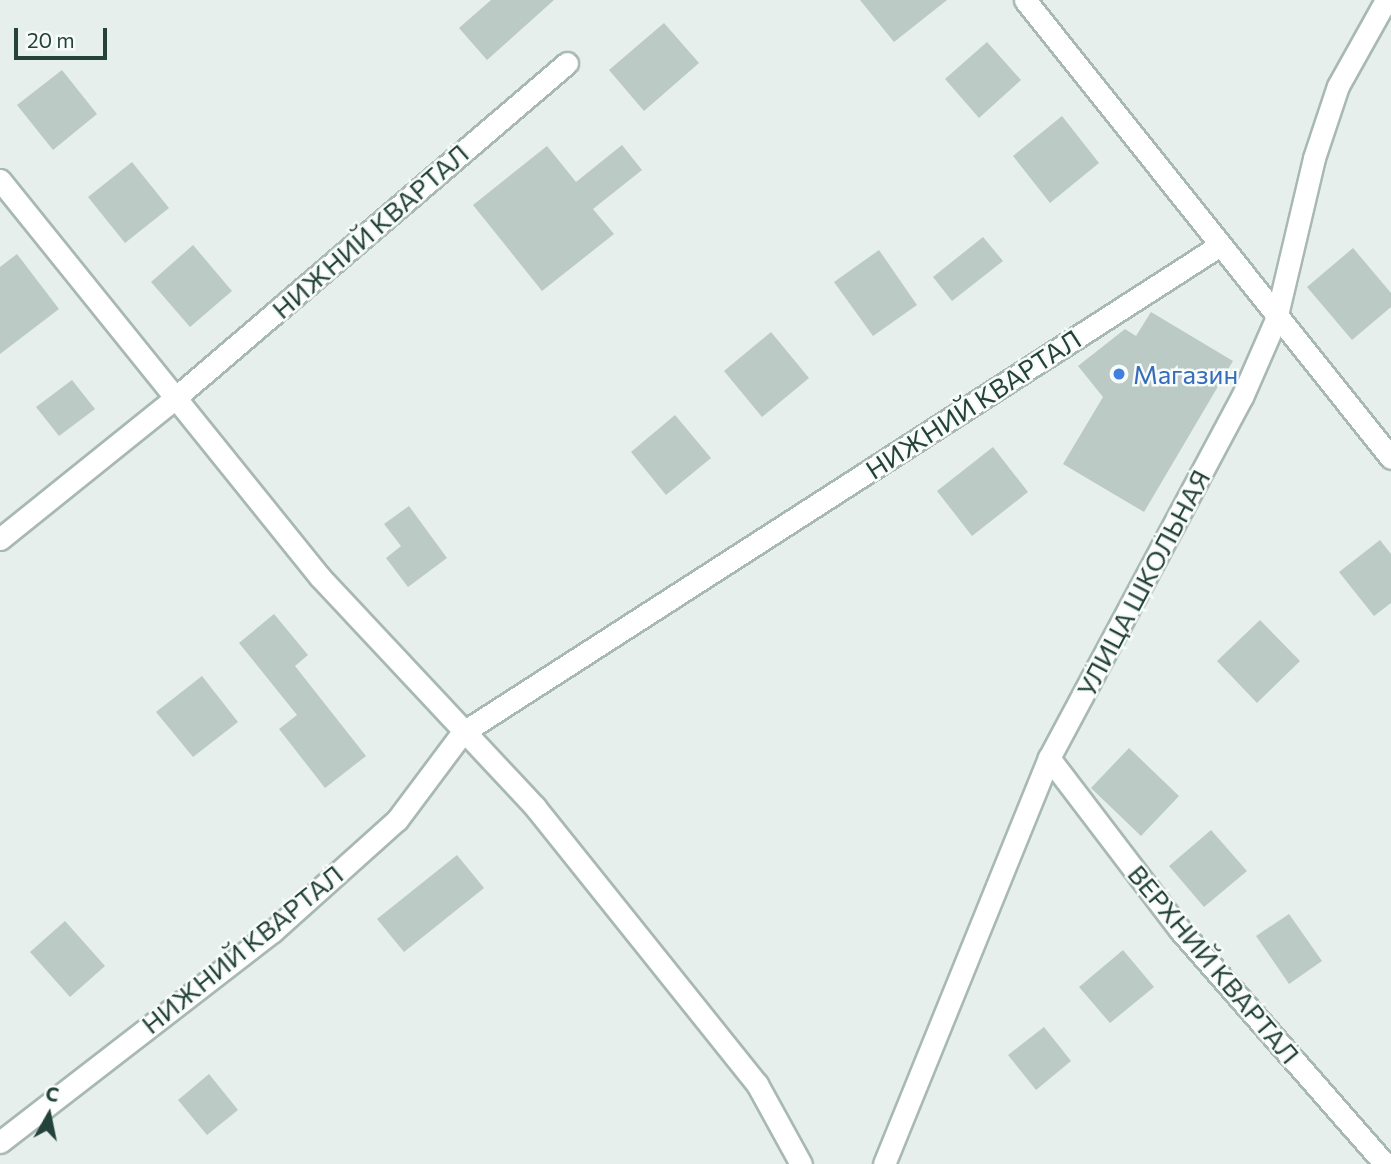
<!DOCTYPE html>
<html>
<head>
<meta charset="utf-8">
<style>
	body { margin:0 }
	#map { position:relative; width:1391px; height:1164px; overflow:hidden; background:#e6efeb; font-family:Commissioner,sans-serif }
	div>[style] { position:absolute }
	.building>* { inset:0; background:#bbcac4 }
	.roads { filter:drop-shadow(2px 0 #a8b8b2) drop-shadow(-2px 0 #a8b8b2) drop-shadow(0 2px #a8b8b2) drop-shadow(0 -2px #a8b8b2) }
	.minor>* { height:21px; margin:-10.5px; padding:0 10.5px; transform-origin:10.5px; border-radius:10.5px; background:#fff }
	.tertiary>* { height:21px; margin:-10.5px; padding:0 10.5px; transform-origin:10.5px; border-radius:10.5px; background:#fff }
	.dots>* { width:19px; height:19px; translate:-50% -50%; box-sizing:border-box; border:4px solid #f7fbf9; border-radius:50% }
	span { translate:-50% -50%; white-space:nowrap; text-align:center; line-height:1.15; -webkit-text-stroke:5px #f7fbf9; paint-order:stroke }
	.street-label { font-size:26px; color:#24423a }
	.shop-label { font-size:26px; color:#366cbe }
	.left { translate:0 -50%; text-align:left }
	.north { position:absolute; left:14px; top:1080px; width:70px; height:70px; -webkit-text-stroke:5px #f7fbf9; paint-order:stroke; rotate:9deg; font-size:19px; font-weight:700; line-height:28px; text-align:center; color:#24423a }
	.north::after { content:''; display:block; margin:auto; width:24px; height:32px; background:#24423a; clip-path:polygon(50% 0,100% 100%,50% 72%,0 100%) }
	.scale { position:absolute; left:14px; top:28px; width:93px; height:32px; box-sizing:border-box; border:4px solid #24423a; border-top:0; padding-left:9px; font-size:21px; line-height:24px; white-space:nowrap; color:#24423a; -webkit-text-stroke:5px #f7fbf9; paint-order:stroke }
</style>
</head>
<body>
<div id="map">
	<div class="building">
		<i style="clip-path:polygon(491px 0,554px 0,487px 60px,459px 28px)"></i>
		<i style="clip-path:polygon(860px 0,947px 0,894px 42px)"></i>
		<i style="clip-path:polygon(664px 23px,699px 63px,644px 111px,609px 70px)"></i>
		<i style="clip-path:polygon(987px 42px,1021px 80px,979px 118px,945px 79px)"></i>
		<i style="clip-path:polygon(62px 70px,97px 114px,53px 150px,17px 105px)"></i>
		<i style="clip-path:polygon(1062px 116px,1099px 163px,1050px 203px,1013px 156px)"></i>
		<i style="clip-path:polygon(622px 145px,642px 170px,593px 209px,614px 234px,542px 291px,473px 205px,547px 146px,576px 182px)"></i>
		<i style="clip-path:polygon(132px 162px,169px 208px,125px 243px,88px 197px)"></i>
		<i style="clip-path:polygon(983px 237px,1003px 261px,952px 301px,933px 277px)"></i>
		<i style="clip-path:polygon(193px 245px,232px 291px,190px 327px,151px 282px)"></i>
		<i style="clip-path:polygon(1353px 248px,1391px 293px,1391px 307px,1352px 340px,1307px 287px)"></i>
		<i style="clip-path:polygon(879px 250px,917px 305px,873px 336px,834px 282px)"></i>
		<i style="clip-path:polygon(17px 254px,59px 309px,0 354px,0 267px)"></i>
		<i style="clip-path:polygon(1151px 312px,1233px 361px,1144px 512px,1063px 464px,1103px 397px,1078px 366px,1125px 329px,1136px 336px)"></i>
		<i style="clip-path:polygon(771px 332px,809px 378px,762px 417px,724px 371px)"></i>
		<i style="clip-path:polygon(72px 380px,95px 409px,59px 436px,36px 407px)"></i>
		<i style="clip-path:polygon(675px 415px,711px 458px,666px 495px,631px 452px)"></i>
		<i style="clip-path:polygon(993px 447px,1028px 492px,972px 536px,937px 491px)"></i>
		<i style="clip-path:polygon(409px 506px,447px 558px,408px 587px,386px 558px,401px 546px,384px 524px)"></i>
		<i style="clip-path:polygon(1380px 540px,1391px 554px,1391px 603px,1374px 616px,1339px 572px)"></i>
		<i style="clip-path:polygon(274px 614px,308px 655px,295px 666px,366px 756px,325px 788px,279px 729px,297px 715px,239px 643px)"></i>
		<i style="clip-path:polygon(1260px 620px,1300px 661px,1257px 703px,1217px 661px)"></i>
		<i style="clip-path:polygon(202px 676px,238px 722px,193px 757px,156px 712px)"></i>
		<i style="clip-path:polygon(1129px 748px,1179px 796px,1141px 836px,1091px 788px)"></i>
		<i style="clip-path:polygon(1211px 830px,1247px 871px,1204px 907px,1169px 866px)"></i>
		<i style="clip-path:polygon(457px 855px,484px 888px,404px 952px,377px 919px)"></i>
		<i style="clip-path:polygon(1289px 914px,1322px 961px,1289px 984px,1256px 936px)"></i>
		<i style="clip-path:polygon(65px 921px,105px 966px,70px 997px,30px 952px)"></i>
		<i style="clip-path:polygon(1123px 950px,1154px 987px,1110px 1023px,1079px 987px)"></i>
		<i style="clip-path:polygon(1044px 1027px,1071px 1061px,1036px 1090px,1008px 1055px)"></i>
		<i style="clip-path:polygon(209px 1074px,238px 1110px,207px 1135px,178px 1100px)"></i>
	</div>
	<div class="roads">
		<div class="minor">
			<i style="left:1025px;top:0;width:586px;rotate:51.37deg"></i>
			<i style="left:0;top:180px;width:510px;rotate:51.13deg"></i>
			<i style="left:320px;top:577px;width:315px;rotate:46.9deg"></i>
			<i style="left:535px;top:807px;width:355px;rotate:51.3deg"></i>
			<i style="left:757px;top:1084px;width:91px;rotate:61.2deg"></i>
			<i style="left:0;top:539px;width:223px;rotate:-38.8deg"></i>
			<i style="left:174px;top:399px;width:517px;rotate:-40.53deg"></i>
			<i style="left:1049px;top:758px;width:216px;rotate:52.7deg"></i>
			<i style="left:1180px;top:930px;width:311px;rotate:48.8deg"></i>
			<i style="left:0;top:1142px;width:344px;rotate:-37.7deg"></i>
			<i style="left:272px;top:932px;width:168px;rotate:-41.9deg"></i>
			<i style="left:397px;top:820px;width:109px;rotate:-53.2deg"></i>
			<i style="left:462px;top:733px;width:902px;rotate:-32.77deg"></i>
		</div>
		<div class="tertiary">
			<i style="left:884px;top:1164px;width:438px;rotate:-67.9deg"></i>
			<i style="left:1049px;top:758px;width:409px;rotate:-61.9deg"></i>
			<i style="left:1242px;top:397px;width:85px;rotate:-66.4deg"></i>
			<i style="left:1276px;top:319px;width:165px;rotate:-76.7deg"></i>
			<i style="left:1314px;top:158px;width:76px;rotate:-71.6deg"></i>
			<i style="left:1338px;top:86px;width:98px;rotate:-60.8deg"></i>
		</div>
	</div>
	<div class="dots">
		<i style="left:1119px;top:374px;background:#3f7fe0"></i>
	</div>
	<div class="street-label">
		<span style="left:370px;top:231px;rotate:-41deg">НИЖНИЙ КВАРТАЛ</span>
		<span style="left:973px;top:404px;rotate:-33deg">НИЖНИЙ КВАРТАЛ</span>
		<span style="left:1143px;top:583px;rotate:-62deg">УЛИЦА ШКОЛЬНАЯ</span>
		<span style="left:242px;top:949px;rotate:-39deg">НИЖНИЙ КВАРТАЛ</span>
		<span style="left:1214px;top:964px;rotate:50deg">ВЕРХНИЙ КВАРТАЛ</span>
	</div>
	<div class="shop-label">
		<span class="left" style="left:1133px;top:374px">Магазин</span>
	</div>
	<div class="north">С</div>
	<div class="scale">20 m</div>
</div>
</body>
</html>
